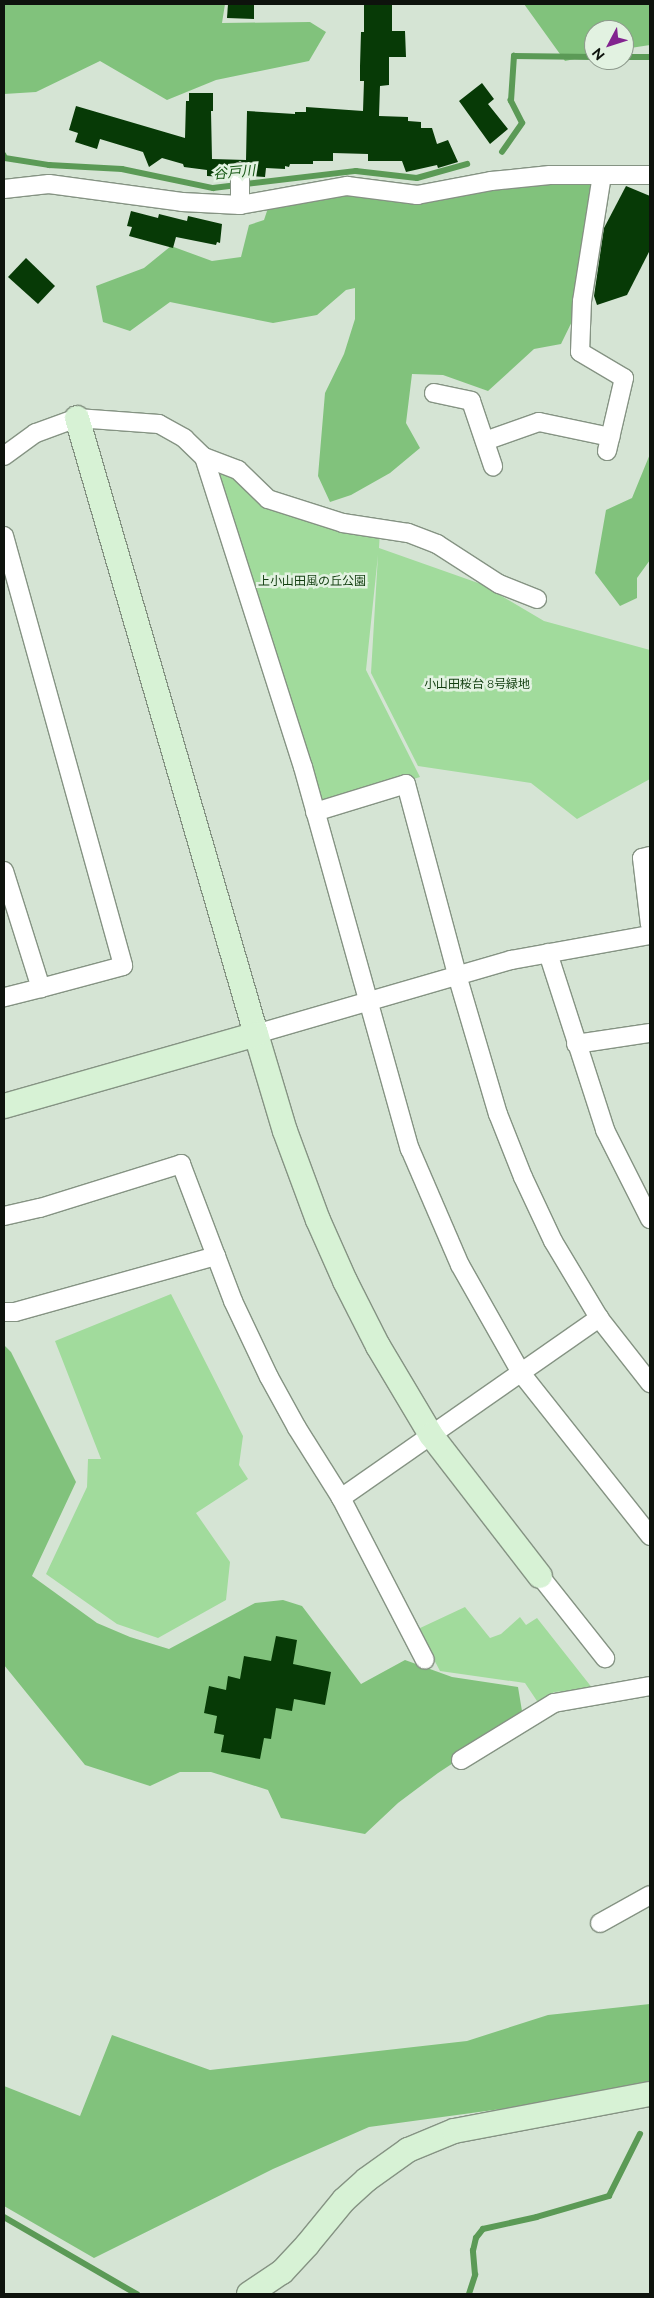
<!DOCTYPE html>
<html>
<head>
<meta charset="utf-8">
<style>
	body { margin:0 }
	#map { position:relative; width:654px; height:2298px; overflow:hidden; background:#d5e4d4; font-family:Raleway,"Noto Sans JP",sans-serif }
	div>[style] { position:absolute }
	.green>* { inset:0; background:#a1db9c }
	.forest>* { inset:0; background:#81c27c }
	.stream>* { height:5.5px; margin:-2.75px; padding:0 2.75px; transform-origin:2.75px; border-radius:2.75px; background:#5b9a56 }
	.building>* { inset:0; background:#073a06 }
	.roads { filter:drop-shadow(1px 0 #859383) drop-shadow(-1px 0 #859383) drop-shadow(0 1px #859383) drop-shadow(0 -1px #859383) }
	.street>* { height:18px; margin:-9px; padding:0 9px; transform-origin:9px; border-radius:9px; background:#fff }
	.secondary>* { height:24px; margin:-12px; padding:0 12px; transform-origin:12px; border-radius:12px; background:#d7f2d5 }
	span { translate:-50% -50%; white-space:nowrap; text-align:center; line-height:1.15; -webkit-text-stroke:5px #e2f2e1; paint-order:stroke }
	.park-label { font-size:12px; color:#113d0f }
	.water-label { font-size:14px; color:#185916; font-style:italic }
	.frame { position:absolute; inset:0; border:5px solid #0e130d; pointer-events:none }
	.north { position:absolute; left:584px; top:20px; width:50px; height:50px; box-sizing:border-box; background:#e2f2e1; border:1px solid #8d998c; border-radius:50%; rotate:230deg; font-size:14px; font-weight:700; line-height:20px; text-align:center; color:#0e130d }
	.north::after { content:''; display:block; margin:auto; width:18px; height:22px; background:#82248f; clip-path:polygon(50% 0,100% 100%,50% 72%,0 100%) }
</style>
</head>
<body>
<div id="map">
	<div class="green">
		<i style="clip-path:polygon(207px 461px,236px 474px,263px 500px,380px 531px,379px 548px,481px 584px,544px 621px,650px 650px,650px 779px,577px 819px,531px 783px,418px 766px,371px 673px,378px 555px,366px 670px,420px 777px,318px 808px)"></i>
		<i style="clip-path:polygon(171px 1294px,243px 1436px,239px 1465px,248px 1479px,196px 1513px,230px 1562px,226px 1600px,158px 1638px,117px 1624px,46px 1574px,87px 1487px,88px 1459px,101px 1459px,55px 1341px)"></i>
		<i style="clip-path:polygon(465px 1607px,490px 1638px,501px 1634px,520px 1617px,526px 1625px,537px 1618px,593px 1689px,554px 1692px,539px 1704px,525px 1683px,440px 1671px,418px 1629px)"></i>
	</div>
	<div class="forest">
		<i style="clip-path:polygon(4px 4px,225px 4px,222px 23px,310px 22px,326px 32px,309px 61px,216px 80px,167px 100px,100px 61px,36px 92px,4px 94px)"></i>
		<i style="clip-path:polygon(524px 4px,650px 4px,650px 45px,624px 49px,624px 30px,594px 30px,594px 55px,565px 61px)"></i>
		<i style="clip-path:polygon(602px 175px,582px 301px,561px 344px,534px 349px,488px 391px,443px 375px,412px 374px,406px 423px,420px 448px,390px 473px,351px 495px,330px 502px,318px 476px,325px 393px,344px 354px,355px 319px,355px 288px,346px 290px,317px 315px,273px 323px,170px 302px,130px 331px,103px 322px,96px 286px,144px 268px,171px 246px,212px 261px,241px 257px,249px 225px,264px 220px,271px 199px,347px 186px,417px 195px)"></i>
		<i style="clip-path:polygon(650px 454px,650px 560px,637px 578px,637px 598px,620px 606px,595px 573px,606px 510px,632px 498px)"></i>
		<i style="clip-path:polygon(4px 1345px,11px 1352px,76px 1482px,32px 1576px,97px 1623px,130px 1637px,169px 1649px,255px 1603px,283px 1600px,302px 1606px,361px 1684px,405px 1660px,452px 1677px,518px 1687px,523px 1717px,438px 1773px,398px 1803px,365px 1834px,281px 1818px,268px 1790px,211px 1772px,180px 1772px,150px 1786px,85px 1765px,4px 1665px)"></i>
		<i style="clip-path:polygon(650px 2004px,650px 2082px,538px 2104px,369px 2127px,273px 2169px,94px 2258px,4px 2206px,4px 2086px,80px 2116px,112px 2035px,210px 2070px,467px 2041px,548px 2015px)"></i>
	</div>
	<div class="stream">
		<i style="left:624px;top:57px;width:26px"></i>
		<i style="left:502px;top:152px;width:35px;rotate:-55deg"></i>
		<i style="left:522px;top:123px;width:25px;rotate:-117deg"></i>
		<i style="left:511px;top:101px;width:45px;rotate:-86.2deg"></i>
		<i style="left:514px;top:56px;width:80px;rotate:0.7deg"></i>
		<i style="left:4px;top:155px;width:3px;rotate:72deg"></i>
		<i style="left:5px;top:158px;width:45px;rotate:9deg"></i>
		<i style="left:49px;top:165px;width:73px;rotate:3.1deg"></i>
		<i style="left:122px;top:169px;width:93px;rotate:11.8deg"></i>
		<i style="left:213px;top:188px;width:144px;rotate:-6.8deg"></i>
		<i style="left:356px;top:171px;width:61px;rotate:6.5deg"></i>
		<i style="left:417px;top:178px;width:52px;rotate:-15.6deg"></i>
		<i style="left:4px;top:2217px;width:154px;rotate:30.1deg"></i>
		<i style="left:469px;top:2294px;width:20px;rotate:-72deg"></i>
		<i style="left:475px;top:2275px;width:24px;rotate:-95deg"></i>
		<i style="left:473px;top:2251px;width:13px;rotate:-77deg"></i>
		<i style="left:476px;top:2238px;width:11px;rotate:-52deg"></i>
		<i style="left:483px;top:2229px;width:55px;rotate:-12.5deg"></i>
		<i style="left:537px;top:2217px;width:75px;rotate:-16.3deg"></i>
		<i style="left:609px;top:2196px;width:69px;rotate:-63.4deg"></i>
	</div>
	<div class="building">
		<i style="clip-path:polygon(228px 4px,254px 4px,254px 19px,227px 18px)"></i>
		<i style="clip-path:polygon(364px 4px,392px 4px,392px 31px,405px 31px,406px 57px,389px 57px,389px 85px,380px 86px,379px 116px,408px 117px,408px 121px,421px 122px,421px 128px,432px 128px,437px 144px,448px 140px,458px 162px,438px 168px,437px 165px,406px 172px,402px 161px,368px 161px,368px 154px,333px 153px,333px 161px,313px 161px,313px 164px,290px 164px,289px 167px,285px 166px,285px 169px,266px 168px,265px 177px,251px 176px,249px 166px,240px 161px,231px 166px,229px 175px,225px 175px,225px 177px,207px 176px,207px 170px,184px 167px,183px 164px,162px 158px,149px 167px,143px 152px,100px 139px,97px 149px,75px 142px,78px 133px,69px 130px,76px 106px,185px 138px,186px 101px,189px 101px,189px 93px,213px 93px,213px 111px,211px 111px,212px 159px,246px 160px,247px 111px,295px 114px,295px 112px,306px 112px,306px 107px,363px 111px,364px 81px,360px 81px,360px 66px,361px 32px,364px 32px)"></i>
		<i style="clip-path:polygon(482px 83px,494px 99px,488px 104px,508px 129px,490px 144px,459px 101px)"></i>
		<i style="clip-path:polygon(626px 186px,650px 196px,650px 250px,627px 295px,597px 305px,594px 296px,604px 228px)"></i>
		<i style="clip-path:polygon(131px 211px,158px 218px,159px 214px,187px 221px,188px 216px,222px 224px,220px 243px,217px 242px,216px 245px,176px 237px,173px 248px,129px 236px,132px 227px,127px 226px)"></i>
		<i style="clip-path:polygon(26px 258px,55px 286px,38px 304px,8px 277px)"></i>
		<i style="clip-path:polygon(276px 1636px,297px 1640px,293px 1664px,331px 1672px,325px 1705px,294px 1699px,292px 1711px,276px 1708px,271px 1739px,264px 1738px,260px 1759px,221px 1752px,224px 1735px,214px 1733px,217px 1716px,204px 1713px,209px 1686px,226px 1690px,228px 1676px,240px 1679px,244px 1656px,271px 1661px)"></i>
	</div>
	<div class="roads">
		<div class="street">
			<i style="left:602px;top:175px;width:128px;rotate:99deg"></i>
			<i style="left:582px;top:301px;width:51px;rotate:92.2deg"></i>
			<i style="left:580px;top:352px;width:51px;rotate:30.6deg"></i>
			<i style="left:624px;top:378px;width:75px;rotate:103.1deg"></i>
			<i style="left:4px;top:189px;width:45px;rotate:-6.3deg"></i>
			<i style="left:49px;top:184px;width:134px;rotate:7.7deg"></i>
			<i style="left:182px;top:202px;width:58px;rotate:3deg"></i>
			<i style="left:240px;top:205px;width:109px;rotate:-10.1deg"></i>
			<i style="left:347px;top:186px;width:71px;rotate:7.3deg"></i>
			<i style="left:417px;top:195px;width:75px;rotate:-10.7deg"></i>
			<i style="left:491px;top:181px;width:59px;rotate:-5.8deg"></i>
			<i style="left:550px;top:175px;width:100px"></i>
			<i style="left:240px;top:205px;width:33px;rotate:-90deg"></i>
			<i style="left:434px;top:393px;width:38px;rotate:12deg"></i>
			<i style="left:471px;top:401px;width:69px;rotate:71.3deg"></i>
			<i style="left:485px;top:441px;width:57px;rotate:-19.4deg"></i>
			<i style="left:539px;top:422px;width:73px;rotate:11.9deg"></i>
			<i style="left:4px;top:456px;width:39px;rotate:-36deg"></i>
			<i style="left:36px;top:433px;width:44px;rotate:-20.1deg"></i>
			<i style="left:77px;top:418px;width:82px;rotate:4.2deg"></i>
			<i style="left:159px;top:424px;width:29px;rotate:29deg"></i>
			<i style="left:184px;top:438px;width:28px;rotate:44deg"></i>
			<i style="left:4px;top:536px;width:446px;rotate:74.5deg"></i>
			<i style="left:123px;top:966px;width:85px;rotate:165deg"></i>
			<i style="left:537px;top:599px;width:41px;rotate:-158.5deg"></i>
			<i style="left:499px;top:584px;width:74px;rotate:-147.2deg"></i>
			<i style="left:437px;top:544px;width:31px;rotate:-159deg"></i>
			<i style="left:408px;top:533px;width:66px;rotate:-171.3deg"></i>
			<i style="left:343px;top:523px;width:79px;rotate:-162.3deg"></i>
			<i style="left:268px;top:499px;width:42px;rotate:-136deg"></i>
			<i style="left:238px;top:470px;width:36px;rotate:-159deg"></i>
			<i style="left:204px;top:457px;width:325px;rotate:72.3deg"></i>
			<i style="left:303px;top:767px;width:397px;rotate:74.4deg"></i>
			<i style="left:410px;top:1149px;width:126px;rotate:66.7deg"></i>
			<i style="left:460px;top:1265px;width:124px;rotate:60.5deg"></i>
			<i style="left:521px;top:1373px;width:208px;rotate:51.6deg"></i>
			<i style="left:315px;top:812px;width:95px;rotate:-17.1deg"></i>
			<i style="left:406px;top:784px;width:198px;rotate:75deg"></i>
			<i style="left:457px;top:975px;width:145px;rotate:73.6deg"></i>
			<i style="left:498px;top:1114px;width:68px;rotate:68.4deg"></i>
			<i style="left:523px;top:1177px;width:71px;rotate:64.9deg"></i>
			<i style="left:553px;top:1241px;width:90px;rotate:59.1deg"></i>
			<i style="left:599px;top:1318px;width:83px;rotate:51.9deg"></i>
			<i style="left:650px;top:856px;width:8px;rotate:166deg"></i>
			<i style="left:642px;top:858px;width:67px;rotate:83.2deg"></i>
			<i style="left:4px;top:871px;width:123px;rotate:72.5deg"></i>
			<i style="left:41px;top:988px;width:38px;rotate:166deg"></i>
			<i style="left:548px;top:953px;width:186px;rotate:72.1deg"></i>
			<i style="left:605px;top:1130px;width:100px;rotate:63.2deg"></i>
			<i style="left:256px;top:1034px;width:266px;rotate:-16.2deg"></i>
			<i style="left:511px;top:960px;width:141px;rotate:-10.2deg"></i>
			<i style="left:576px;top:1044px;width:75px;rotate:-8.5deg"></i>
			<i style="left:4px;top:1216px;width:37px;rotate:-13deg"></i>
			<i style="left:40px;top:1208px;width:148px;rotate:-17.3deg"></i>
			<i style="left:181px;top:1164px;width:147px;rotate:69.2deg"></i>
			<i style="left:233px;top:1301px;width:84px;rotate:64.7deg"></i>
			<i style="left:269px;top:1377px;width:58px;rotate:61.2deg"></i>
			<i style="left:297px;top:1428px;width:83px;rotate:57.8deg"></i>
			<i style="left:341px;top:1498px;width:182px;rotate:62.6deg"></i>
			<i style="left:4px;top:1312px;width:11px"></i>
			<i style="left:15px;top:1312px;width:209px;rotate:-15.6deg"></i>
			<i style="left:341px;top:1498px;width:315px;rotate:-34.9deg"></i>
			<i style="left:540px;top:1576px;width:105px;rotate:51.6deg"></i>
			<i style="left:461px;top:1760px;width:109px;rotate:-31.5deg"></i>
			<i style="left:554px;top:1703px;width:97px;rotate:-10deg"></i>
			<i style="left:600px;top:1923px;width:57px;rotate:-29.2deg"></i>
		</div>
		<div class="secondary">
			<i style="left:77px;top:418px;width:641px;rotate:73.8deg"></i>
			<i style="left:256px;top:1034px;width:101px;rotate:73.4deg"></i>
			<i style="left:285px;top:1131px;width:95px;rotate:69.7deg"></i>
			<i style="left:318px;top:1220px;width:67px;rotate:66.1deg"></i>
			<i style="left:345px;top:1281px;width:73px;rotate:63.1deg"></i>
			<i style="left:378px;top:1346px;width:104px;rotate:59.2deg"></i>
			<i style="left:431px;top:1435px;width:178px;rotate:52.3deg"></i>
			<i style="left:4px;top:1106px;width:262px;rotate:-15.9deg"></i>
			<i style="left:249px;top:2294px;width:40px;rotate:-34deg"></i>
			<i style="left:282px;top:2272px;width:37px;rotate:-47deg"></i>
			<i style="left:307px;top:2245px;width:58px;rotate:-50.6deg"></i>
			<i style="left:344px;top:2200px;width:30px;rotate:-42deg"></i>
			<i style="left:366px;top:2180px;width:52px;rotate:-35.5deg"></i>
			<i style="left:408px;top:2150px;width:50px;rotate:-22.4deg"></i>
			<i style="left:454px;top:2131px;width:199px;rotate:-10.7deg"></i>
		</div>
	</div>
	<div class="park-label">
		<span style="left:312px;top:582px">上小山田風の丘公園</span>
		<span style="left:477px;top:685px">小山田桜台 8号緑地</span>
	</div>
	<div class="water-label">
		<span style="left:234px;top:172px;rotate:-5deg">谷戸川</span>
	</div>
	<div class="frame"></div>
	<div class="north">N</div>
</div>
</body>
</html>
